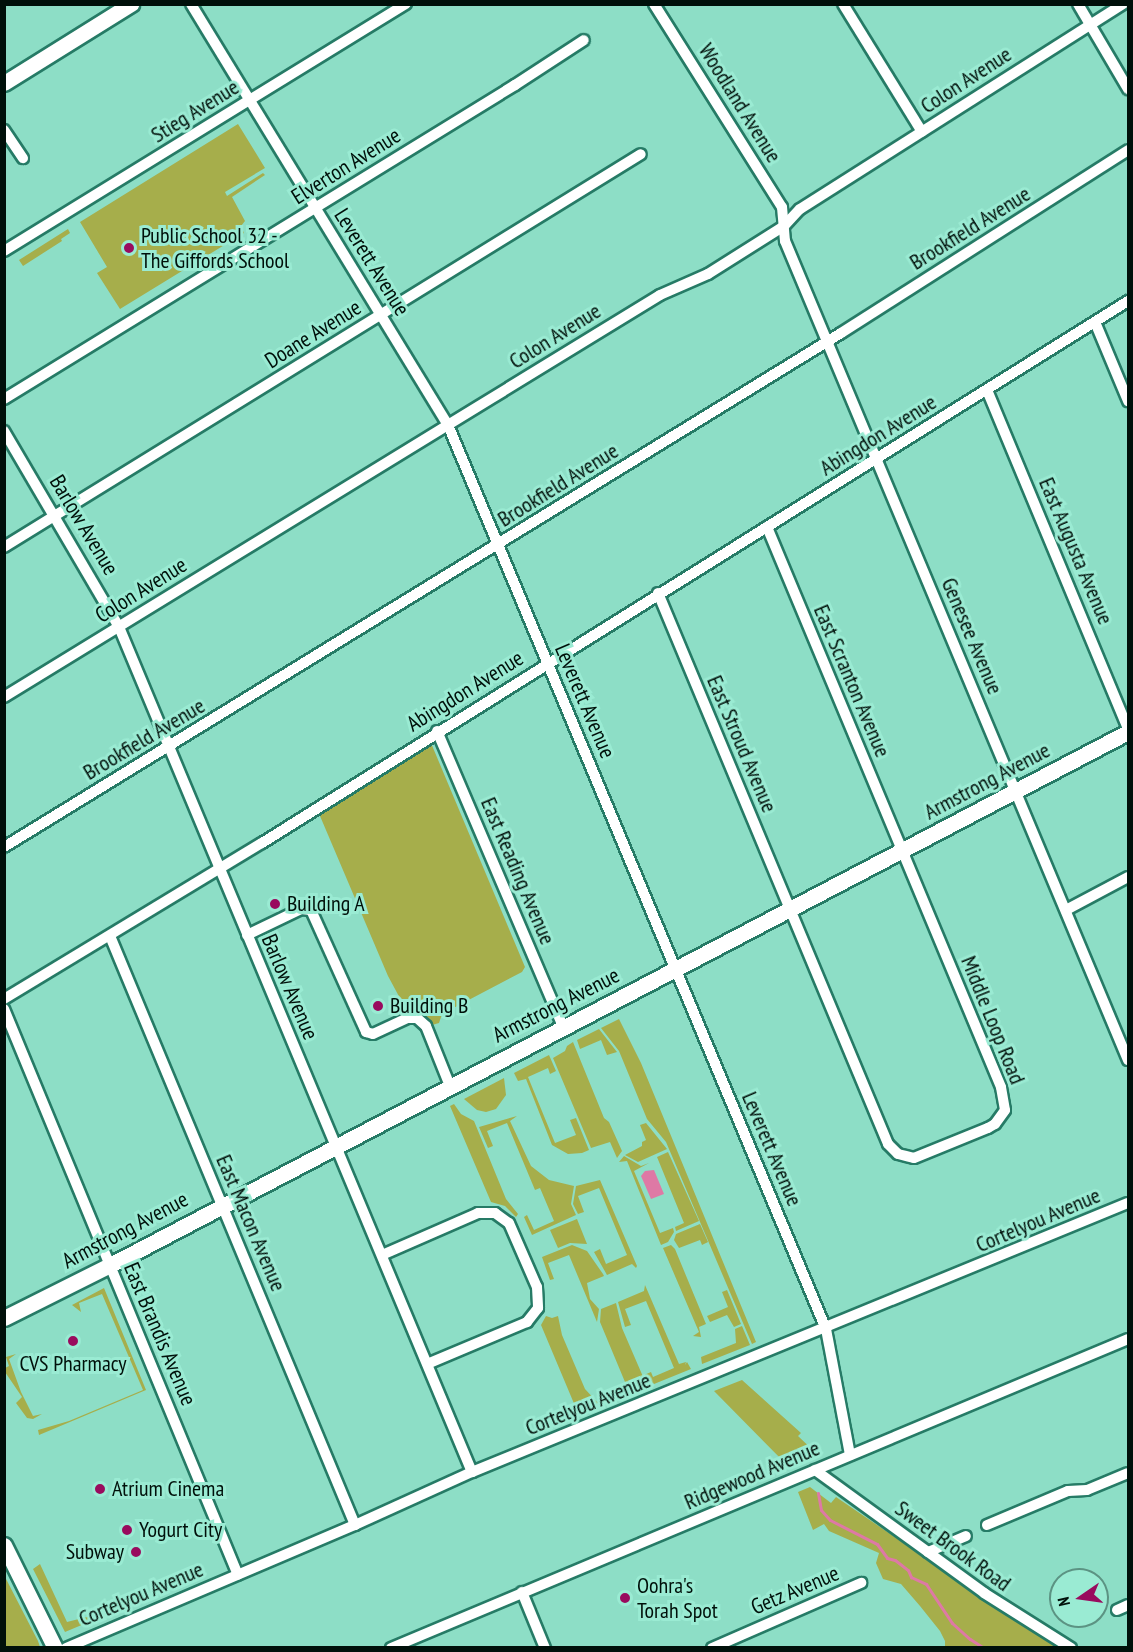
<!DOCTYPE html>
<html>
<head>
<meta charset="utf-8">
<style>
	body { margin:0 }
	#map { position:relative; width:1133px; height:1652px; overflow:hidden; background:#8ddec6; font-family:"PT Sans Narrow",sans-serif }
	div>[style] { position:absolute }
	.green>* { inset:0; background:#a6ae4b }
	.water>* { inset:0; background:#de79a5 }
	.stream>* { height:3px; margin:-1.5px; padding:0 1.5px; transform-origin:1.5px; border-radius:1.5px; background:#de79a5 }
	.roads { filter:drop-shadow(2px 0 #267b66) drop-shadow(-2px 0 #267b66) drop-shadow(0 2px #267b66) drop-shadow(0 -2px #267b66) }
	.street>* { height:10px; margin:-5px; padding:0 5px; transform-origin:5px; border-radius:5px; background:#fff }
	.secondary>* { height:15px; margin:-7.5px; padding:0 7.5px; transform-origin:7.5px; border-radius:7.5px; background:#fff }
	.dots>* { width:16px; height:16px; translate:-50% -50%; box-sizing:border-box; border:3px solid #9aebd3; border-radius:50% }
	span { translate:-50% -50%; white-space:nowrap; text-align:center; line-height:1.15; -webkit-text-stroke:6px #9aebd3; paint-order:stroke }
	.street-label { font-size:22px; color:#00100a }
	.poi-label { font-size:22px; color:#00100a }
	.left { translate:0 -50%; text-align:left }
	.right { translate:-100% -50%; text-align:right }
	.frame { position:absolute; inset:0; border:6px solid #00100a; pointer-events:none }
	.north { position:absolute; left:1049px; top:1568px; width:60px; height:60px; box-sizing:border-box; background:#9aebd3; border:2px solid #5c9383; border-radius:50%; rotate:257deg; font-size:16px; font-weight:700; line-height:24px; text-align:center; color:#00100a }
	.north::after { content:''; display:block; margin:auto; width:21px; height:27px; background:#990b5e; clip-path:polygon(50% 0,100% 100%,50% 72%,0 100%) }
</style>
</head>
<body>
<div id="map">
	<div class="green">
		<i style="clip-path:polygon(238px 124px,265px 168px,225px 192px,227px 196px,263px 173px,265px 175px,232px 197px,245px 221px,241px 226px,244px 233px,120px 309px,97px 273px,107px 267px,80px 222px)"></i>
		<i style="clip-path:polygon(68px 229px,70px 233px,61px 239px,62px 241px,23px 266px,19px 260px)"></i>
		<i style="clip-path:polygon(431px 743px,525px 967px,522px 972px,442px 1014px,439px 1023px,432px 1025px,402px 1002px,388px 976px,320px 816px,321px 812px)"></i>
		<i style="clip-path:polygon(619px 1019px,641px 1063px,756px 1342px,752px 1344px,666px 1142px,647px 1119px,619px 1051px,601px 1028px)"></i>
		<i style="clip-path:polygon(599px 1029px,617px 1052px,607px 1055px,601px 1040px,580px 1049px,577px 1040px)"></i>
		<i style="clip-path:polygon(573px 1042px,604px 1118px,609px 1122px,622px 1151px,617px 1158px,610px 1142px,591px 1148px,553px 1058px,565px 1051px,567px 1046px)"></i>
		<i style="clip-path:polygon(549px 1055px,556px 1071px,550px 1074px,548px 1068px,528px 1077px,555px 1143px,576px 1135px,570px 1120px,576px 1118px,589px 1150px,582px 1153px,568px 1154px,552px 1145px,526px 1079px,518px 1081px,514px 1073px)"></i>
		<i style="clip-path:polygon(504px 1078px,506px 1095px,496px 1109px,486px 1112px,477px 1110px,464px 1099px)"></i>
		<i style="clip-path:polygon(454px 1104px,461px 1114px,474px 1121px,506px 1199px,518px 1214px,516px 1217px,505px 1206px,491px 1202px,450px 1106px)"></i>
		<i style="clip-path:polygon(517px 1116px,510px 1121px,531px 1166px,549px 1180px,574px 1186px,571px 1204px,576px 1215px,532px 1235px,524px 1217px,527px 1215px,534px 1230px,554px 1221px,540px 1188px,535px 1190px,507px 1123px,487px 1131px,493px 1146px,488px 1148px,479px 1127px)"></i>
		<i style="clip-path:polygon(646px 1123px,667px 1149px,638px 1162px,625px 1155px,642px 1146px,642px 1142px,646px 1140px,640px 1125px)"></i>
		<i style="clip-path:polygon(668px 1152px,699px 1221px,676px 1231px,675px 1227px,684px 1223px,657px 1157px)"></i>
		<i style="clip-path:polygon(624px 1156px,641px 1166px,649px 1163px,634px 1171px,660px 1233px,673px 1228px,674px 1232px,668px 1242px,661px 1245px,627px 1161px,619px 1162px)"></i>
		<i style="clip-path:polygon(600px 1180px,637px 1266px,636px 1268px,632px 1264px,607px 1275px,594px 1252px,600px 1249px,606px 1264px,627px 1255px,599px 1188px,578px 1196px,584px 1212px,578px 1214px,573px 1204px,576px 1186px)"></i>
		<i style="clip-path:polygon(577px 1219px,587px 1244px,570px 1243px,558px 1248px,550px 1230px)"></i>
		<i style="clip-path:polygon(700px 1224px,708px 1242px,702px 1245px,700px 1240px,679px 1248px,674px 1240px,676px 1234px)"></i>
		<i style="clip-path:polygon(572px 1245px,587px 1251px,603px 1274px,604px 1276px,587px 1283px,590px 1299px,599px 1309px,597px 1322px,569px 1255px,548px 1263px,554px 1279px,550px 1280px,542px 1257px)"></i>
		<i style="clip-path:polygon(671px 1245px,675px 1249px,706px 1324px,699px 1327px,701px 1337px,693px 1336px,699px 1332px,663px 1248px)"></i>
		<i style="clip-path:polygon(645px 1285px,679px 1364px,686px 1362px,685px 1365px,687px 1362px,691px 1369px,654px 1384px,644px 1375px,651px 1372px,653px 1377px,674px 1368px,646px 1301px,625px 1309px,631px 1325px,625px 1327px,618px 1302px,644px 1291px)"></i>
		<i style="clip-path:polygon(104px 1288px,146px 1390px,39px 1435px,38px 1430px,69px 1421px,143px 1390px,102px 1294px,79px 1303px,81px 1312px,72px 1305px)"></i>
		<i style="clip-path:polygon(727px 1290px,741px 1324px,734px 1327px,727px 1315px,710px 1322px,707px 1316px,728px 1307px,722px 1292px)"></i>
		<i style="clip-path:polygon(616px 1303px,622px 1328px,644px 1379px,651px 1385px,630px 1394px,600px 1322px,601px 1309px)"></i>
		<i style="clip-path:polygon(546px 1316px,552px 1318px,558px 1316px,562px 1335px,585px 1389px,598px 1403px,578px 1413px,541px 1325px)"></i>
		<i style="clip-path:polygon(742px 1326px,750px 1345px,702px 1364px,701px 1357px,736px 1343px,735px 1329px)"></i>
		<i style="clip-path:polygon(16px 1354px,9px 1359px,21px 1392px,33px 1416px,42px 1414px,33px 1419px,27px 1418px,16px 1403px,22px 1397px,5px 1372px,5px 1368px,9px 1366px,6px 1357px)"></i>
		<i style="clip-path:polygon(742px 1380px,801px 1433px,798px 1436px,817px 1454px,788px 1466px,714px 1391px)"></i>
		<i style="clip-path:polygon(810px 1487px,831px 1503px,836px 1497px,1056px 1647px,945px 1647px,945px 1641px,940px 1631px,920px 1606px,901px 1584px,883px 1579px,876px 1563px,879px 1553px,829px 1531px,824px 1524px,813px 1530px,798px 1492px)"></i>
		<i style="clip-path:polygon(40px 1564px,67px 1622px,122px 1608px,65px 1632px,33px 1569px)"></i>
		<i style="clip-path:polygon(4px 1575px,38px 1641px,40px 1647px,5px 1647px)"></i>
	</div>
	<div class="water">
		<i style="clip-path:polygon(654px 1170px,664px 1194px,651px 1199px,641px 1176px,645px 1171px)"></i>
	</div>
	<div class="stream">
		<i style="left:818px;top:1493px;width:17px;rotate:80deg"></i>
		<i style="left:821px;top:1510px;width:13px;rotate:48deg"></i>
		<i style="left:830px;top:1520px;width:53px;rotate:27.1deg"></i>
		<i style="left:877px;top:1544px;width:17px;rotate:54deg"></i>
		<i style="left:887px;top:1558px;width:8px;rotate:14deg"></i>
		<i style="left:895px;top:1560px;width:16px;rotate:38deg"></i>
		<i style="left:908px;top:1570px;width:8px;rotate:67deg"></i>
		<i style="left:911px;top:1577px;width:17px;rotate:25deg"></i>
		<i style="left:926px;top:1584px;width:47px;rotate:56.3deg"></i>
		<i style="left:952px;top:1623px;width:24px;rotate:42deg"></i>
		<i style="left:970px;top:1639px;width:17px;rotate:33deg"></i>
	</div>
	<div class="roads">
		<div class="street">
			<i style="left:191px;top:4px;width:493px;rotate:58.6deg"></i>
			<i style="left:448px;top:425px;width:980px;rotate:67.31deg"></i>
			<i style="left:826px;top:1329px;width:128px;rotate:79.2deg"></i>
			<i style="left:654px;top:4px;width:240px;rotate:57.8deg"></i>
			<i style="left:782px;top:207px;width:34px;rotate:85deg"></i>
			<i style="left:785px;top:241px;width:888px;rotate:67.28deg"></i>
			<i style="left:843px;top:4px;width:150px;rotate:58.3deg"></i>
			<i style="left:1078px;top:4px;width:99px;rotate:59.5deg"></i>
			<i style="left:4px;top:130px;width:34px;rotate:56deg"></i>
			<i style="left:4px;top:251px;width:472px;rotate:-31.6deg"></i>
			<i style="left:1095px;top:322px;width:86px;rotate:67.3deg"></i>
			<i style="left:987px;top:390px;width:366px;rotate:67.4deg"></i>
			<i style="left:4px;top:399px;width:600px;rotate:-31.57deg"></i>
			<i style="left:515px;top:85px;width:82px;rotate:-33.1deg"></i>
			<i style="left:4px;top:431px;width:227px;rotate:59.6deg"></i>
			<i style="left:119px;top:627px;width:916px;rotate:67.33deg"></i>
			<i style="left:4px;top:547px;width:748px;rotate:-31.67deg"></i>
			<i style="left:658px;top:593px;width:597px;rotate:67.34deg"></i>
			<i style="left:888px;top:1144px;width:14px;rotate:45deg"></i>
			<i style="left:898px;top:1154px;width:16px;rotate:14deg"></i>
			<i style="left:914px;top:1158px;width:80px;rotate:-22.1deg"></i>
			<i style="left:988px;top:1128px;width:8px;rotate:-30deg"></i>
			<i style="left:995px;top:1124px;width:17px;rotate:-54deg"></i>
			<i style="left:1005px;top:1110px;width:23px;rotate:-100deg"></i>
			<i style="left:1001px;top:1087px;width:607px;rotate:-112.68deg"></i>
			<i style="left:4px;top:697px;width:769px;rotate:-31.5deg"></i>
			<i style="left:660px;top:295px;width:52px;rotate:-23.6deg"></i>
			<i style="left:708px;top:274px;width:90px;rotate:-32.3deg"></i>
			<i style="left:784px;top:226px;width:23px;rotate:-47deg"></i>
			<i style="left:800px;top:209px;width:383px;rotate:-32.4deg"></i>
			<i style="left:437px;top:731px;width:322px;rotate:66.9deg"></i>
			<i style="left:4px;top:847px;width:982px;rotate:-31.55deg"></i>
			<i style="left:841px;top:333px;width:340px;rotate:-32.5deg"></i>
			<i style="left:1066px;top:910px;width:70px;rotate:-28deg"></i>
			<i style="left:247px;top:935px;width:60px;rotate:-25.7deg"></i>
			<i style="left:301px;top:909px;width:10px;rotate:6deg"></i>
			<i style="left:311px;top:910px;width:134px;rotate:65.7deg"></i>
			<i style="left:366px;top:1032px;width:7px;rotate:16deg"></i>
			<i style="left:373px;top:1034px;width:38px;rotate:-25deg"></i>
			<i style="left:407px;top:1018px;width:10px"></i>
			<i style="left:417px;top:1018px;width:12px;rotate:42deg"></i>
			<i style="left:426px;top:1026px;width:65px;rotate:68.2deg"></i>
			<i style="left:110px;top:936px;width:638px;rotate:67.41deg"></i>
			<i style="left:4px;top:999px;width:301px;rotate:-31.2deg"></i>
			<i style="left:262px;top:843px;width:1022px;rotate:-32.04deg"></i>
			<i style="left:4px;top:1009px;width:612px;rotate:67.54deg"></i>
			<i style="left:382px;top:1255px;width:105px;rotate:-23.6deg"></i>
			<i style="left:478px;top:1213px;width:17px"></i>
			<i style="left:495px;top:1213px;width:17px;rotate:36deg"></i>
			<i style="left:509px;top:1223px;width:70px;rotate:66.4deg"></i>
			<i style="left:537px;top:1287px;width:21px;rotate:87deg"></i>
			<i style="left:538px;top:1308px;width:18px;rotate:128deg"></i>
			<i style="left:527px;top:1322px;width:108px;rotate:157.2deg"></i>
			<i style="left:815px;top:1470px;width:209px;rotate:36deg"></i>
			<i style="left:984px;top:1593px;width:103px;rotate:32.3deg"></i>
			<i style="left:987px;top:1525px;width:88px;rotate:-22.8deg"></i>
			<i style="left:1068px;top:1491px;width:19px;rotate:-3deg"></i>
			<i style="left:1087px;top:1490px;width:44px;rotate:-22.5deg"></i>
			<i style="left:928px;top:1552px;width:41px;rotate:-22.8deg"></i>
			<i style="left:522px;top:1592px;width:61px;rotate:67.7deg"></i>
			<i style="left:1117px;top:1610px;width:12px;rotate:-24deg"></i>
			<i style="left:66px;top:1648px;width:314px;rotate:-23.1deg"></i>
			<i style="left:355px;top:1525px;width:128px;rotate:-24.4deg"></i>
			<i style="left:472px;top:1472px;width:709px;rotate:-22.3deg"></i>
			<i style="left:391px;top:1648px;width:799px;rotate:-22.75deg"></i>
			<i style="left:712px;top:1648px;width:163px;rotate:-23.6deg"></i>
		</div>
		<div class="secondary">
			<i style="left:4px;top:83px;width:150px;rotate:-31.9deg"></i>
			<i style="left:4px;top:1318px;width:119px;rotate:-26.6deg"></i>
			<i style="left:110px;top:1265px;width:1149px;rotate:-27.64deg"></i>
			<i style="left:4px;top:1545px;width:115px;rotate:63.7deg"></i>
		</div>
	</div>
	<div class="dots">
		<i style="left:129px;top:248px;background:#990b5e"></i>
		<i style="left:275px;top:904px;background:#990b5e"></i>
		<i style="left:378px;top:1006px;background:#990b5e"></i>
		<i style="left:73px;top:1341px;background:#990b5e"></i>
		<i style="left:100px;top:1489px;background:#990b5e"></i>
		<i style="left:127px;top:1530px;background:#990b5e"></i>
		<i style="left:136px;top:1552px;background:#990b5e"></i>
		<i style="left:625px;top:1598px;background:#990b5e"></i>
	</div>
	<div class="street-label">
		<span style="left:966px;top:80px;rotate:-33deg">Colon Avenue</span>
		<span style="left:740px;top:103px;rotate:58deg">Woodland Avenue</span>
		<span style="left:195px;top:111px;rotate:-32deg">Stieg Avenue</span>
		<span style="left:346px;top:166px;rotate:-32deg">Elverton Avenue</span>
		<span style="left:970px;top:228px;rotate:-32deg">Brookfield Avenue</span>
		<span style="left:372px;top:262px;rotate:58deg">Leverett Avenue</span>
		<span style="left:313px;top:334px;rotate:-32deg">Doane Avenue</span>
		<span style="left:555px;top:336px;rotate:-32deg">Colon Avenue</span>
		<span style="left:878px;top:435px;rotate:-32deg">Abingdon Avenue</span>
		<span style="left:558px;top:485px;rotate:-32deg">Brookfield Avenue</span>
		<span style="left:84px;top:525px;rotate:59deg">Barlow Avenue</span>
		<span style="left:1076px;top:551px;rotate:67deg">East Augusta Avenue</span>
		<span style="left:141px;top:590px;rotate:-32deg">Colon Avenue</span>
		<span style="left:972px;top:636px;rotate:67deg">Genesee Avenue</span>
		<span style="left:852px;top:681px;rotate:67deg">East Scranton Avenue</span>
		<span style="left:465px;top:691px;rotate:-32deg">Abingdon Avenue</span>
		<span style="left:585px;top:701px;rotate:67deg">Leverett Avenue</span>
		<span style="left:144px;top:739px;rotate:-31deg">Brookfield Avenue</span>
		<span style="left:742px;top:744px;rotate:67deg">East Stroud Avenue</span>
		<span style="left:987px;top:781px;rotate:-28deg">Armstrong Avenue</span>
		<span style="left:518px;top:871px;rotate:67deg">East Reading Avenue</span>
		<span style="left:290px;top:987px;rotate:67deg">Barlow Avenue</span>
		<span style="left:556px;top:1005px;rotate:-27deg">Armstrong Avenue</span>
		<span style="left:993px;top:1020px;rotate:68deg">Middle Loop Road</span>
		<span style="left:772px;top:1149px;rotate:67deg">Leverett Avenue</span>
		<span style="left:1038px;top:1220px;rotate:-23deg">Cortelyou Avenue</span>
		<span style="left:251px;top:1223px;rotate:67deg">East Macon Avenue</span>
		<span style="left:125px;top:1230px;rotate:-28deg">Armstrong Avenue</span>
		<span style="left:160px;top:1334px;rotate:67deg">East Brandis Avenue</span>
		<span style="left:588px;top:1404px;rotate:-22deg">Cortelyou Avenue</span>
		<span style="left:752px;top:1475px;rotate:-23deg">Ridgewood Avenue</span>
		<span style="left:953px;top:1546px;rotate:36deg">Sweet Brook Road</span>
		<span style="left:795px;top:1590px;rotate:-23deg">Getz Avenue</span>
		<span style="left:141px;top:1594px;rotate:-23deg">Cortelyou Avenue</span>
	</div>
	<div class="poi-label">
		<span class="left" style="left:141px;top:248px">Public School 32 -<br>The Giffords School</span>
		<span class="left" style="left:287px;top:904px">Building A</span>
		<span class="left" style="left:390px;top:1006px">Building B</span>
		<span style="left:73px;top:1364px">CVS Pharmacy</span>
		<span class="left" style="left:112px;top:1489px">Atrium Cinema</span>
		<span class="left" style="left:139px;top:1530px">Yogurt City</span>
		<span class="right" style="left:124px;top:1552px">Subway</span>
		<span class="left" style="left:637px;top:1598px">Oohra's<br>Torah Spot</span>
	</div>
	<div class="frame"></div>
	<div class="north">N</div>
</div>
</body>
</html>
